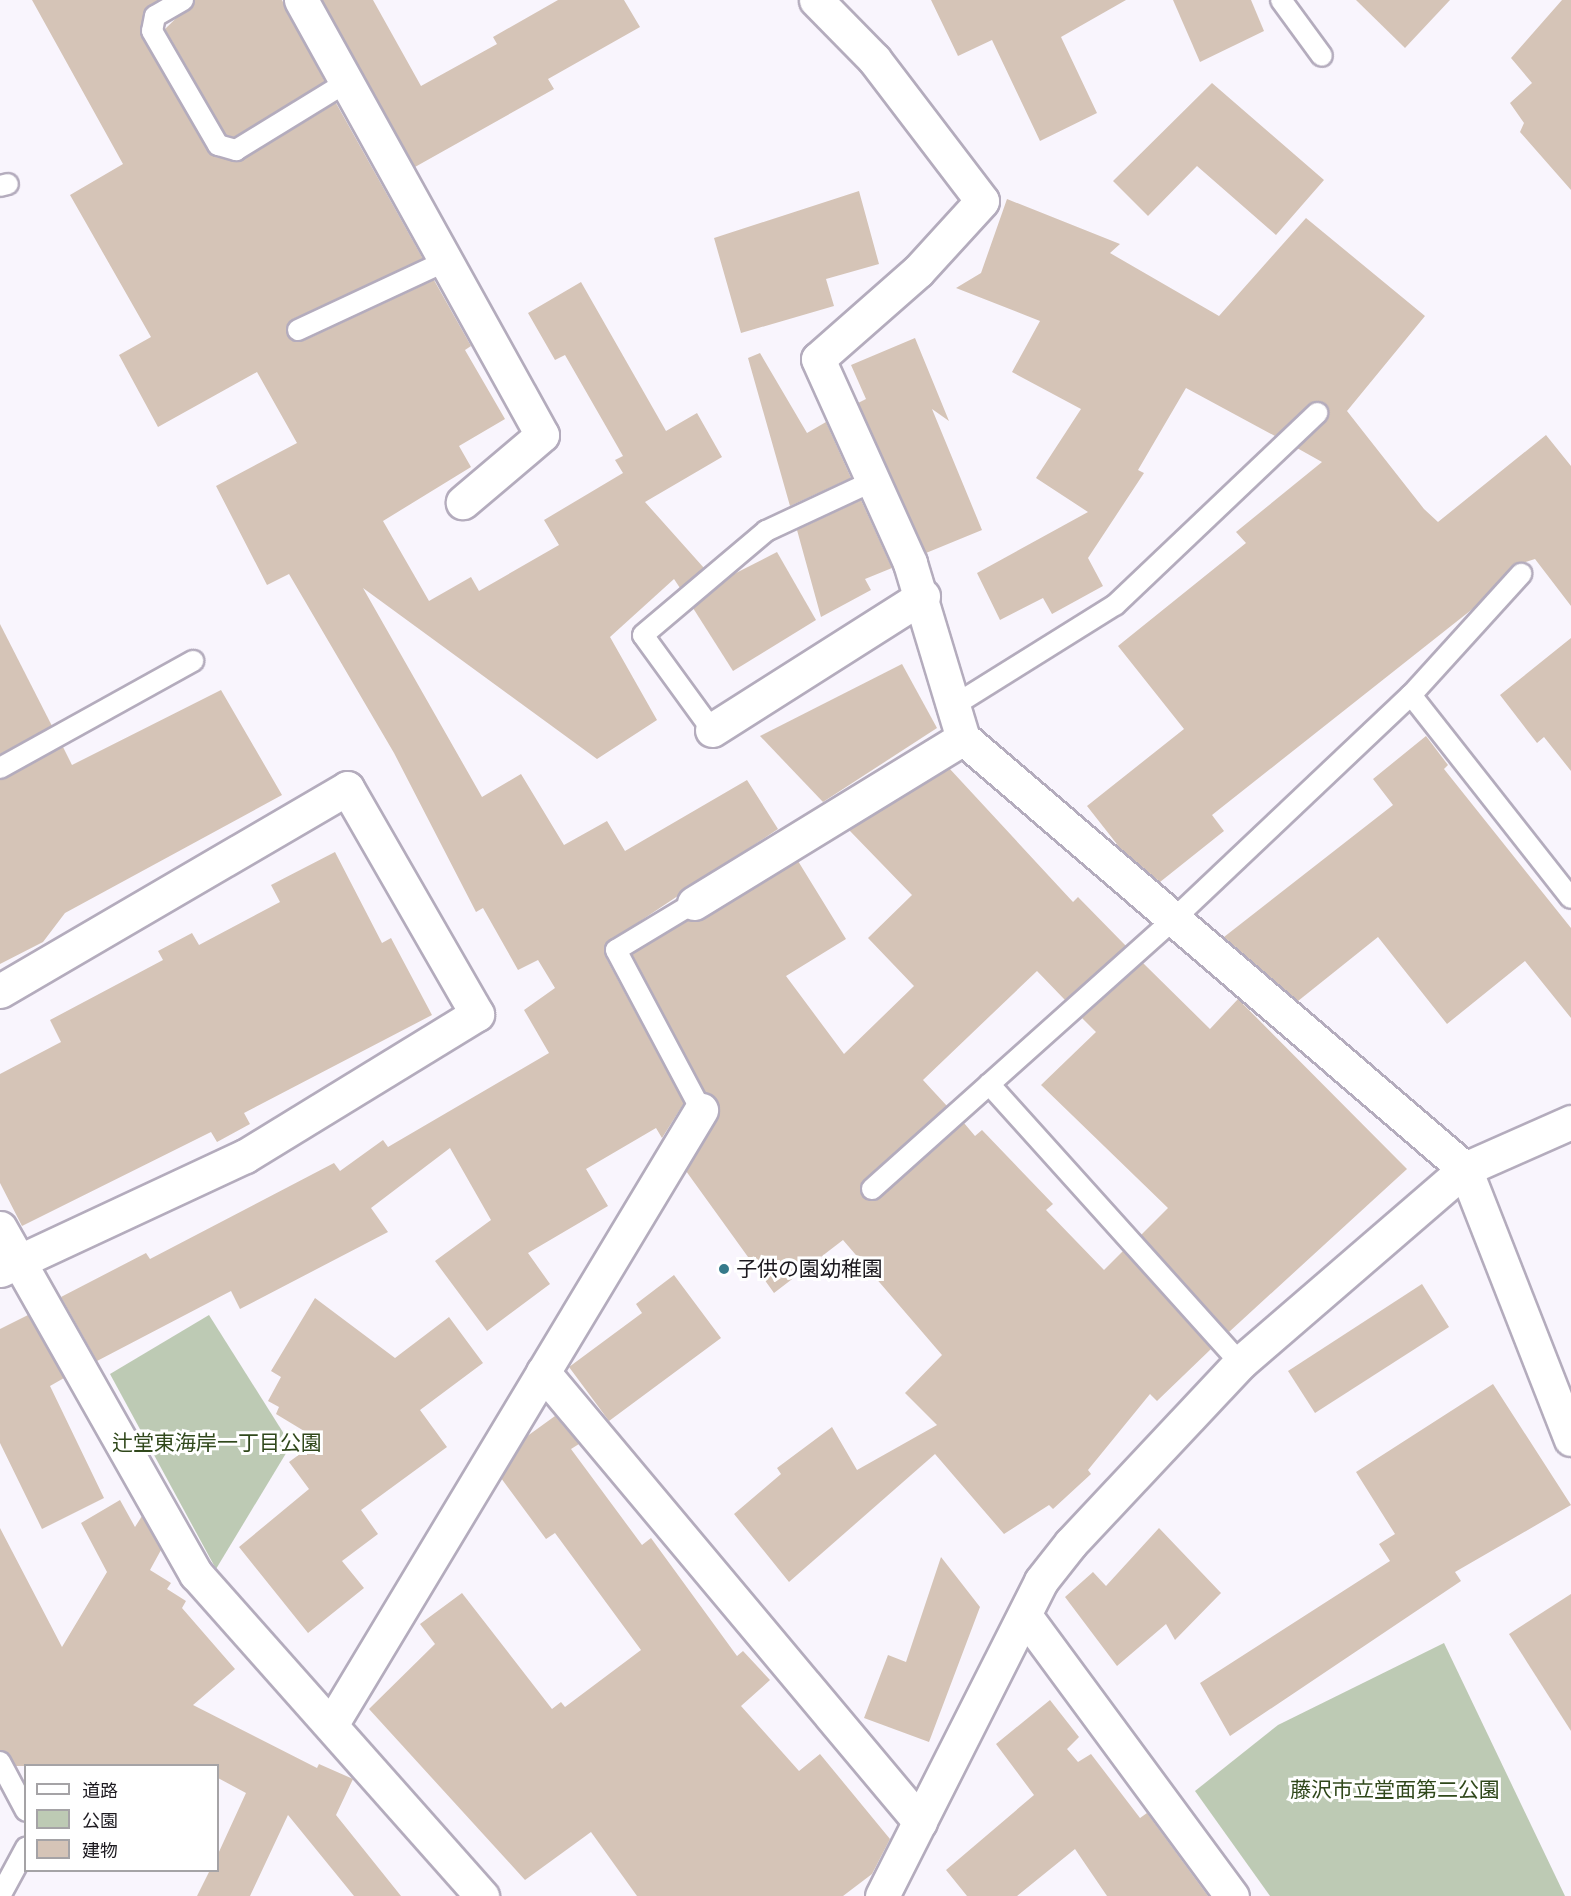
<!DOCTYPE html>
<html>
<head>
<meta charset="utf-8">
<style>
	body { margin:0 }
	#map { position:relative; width:1571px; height:1896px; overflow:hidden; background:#f9f5fd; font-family:"PT Sans Narrow","Noto Sans JP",sans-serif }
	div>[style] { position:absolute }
	.green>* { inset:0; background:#bdcab4 }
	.building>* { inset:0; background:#d5c4b7 }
	.roads { filter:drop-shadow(2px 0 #b4acbd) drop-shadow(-2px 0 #b4acbd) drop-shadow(0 2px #b4acbd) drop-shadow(0 -2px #b4acbd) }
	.service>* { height:20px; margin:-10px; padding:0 10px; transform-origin:10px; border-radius:10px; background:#fff }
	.minor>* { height:33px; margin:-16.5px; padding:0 16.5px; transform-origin:16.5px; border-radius:16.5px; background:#fff }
	.dots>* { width:16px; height:16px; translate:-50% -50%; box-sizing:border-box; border:3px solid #fff; border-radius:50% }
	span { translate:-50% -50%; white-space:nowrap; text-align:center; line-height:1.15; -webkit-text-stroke:6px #fff; paint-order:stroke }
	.poi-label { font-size:21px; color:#1d1a20 }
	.left { translate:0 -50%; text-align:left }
	.park-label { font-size:21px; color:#30481b }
	.legend { position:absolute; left:24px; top:1764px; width:195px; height:108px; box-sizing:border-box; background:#fff; border:2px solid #a5a3a6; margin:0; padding:8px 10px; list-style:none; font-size:18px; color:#1d1a20 }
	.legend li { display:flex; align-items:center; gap:12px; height:30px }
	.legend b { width:30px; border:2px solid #a5a3a6 }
</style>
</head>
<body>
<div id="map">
	<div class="green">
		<i style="clip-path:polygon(209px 1315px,291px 1445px,216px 1569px,110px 1374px)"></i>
		<i style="clip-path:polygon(1444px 1643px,1565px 1896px,1270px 1896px,1195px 1791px,1278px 1725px)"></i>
	</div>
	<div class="building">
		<i style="clip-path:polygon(32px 0,159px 0,145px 9px,141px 36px,215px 157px,242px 160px,336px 103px,423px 259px,293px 319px,287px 336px,303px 341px,434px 280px,471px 346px,465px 350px,505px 419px,459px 446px,471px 467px,383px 521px,429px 601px,471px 577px,479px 591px,559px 545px,544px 520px,623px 473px,615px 460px,623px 456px,565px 355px,555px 360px,528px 313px,581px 282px,666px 431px,697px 413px,722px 457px,645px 502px,704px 568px,680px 588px,674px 579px,610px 637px,657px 720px,597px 759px,363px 588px,482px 797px,521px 774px,564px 845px,607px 821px,625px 851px,747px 780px,778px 829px,606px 944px,605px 956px,684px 1103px,662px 1138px,656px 1128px,586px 1169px,608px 1206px,528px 1253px,550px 1284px,487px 1331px,435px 1261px,491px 1220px,450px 1148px,371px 1208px,388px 1232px,240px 1309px,231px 1291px,97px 1361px,61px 1297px,146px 1253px,150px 1259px,334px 1163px,340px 1171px,383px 1140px,388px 1147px,549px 1053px,524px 1010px,555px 988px,538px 960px,518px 970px,483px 908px,476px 912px,394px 753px,289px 574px,267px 585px,216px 486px,297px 443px,257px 372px,158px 427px,119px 355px,151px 337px,70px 195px,123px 164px)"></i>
		<i style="clip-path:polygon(195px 0,282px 0,325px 82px,234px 137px,226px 135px,165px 29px)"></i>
		<i style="clip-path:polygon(322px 0,373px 0,421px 86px,497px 44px,493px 37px,558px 0,624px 0,640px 27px,548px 79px,554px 89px,415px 167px)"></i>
		<i style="clip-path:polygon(931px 0,1126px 0,1061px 37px,1097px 113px,1040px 141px,992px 40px,958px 56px)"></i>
		<i style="clip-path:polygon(1173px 0,1251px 0,1264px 31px,1200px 62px)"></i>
		<i style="clip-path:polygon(1356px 0,1450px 0,1405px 48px)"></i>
		<i style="clip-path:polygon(1562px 0,1571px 0,1571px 190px,1520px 132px,1524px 123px,1510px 103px,1532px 83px,1511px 58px)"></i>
		<i style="clip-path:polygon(1212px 83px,1324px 180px,1276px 235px,1197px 166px,1148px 216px,1113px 181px)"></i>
		<i style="clip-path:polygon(859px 191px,879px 264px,826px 279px,834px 306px,741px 333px,714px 238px)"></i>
		<i style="clip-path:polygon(1007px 199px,1120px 244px,1110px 253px,1219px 316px,1306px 218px,1425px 316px,1347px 411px,1424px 509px,1438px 522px,1546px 435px,1571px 466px,1571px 606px,1535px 559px,1513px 566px,1475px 607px,1212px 815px,1224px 831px,1160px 882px,1120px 848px,1087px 806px,1184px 729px,1118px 646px,1246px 543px,1236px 532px,1322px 462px,1297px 448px,1325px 422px,1329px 411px,1314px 402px,1275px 436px,1186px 388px,1138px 470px,1144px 473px,1088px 558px,1103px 586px,1052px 614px,1043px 598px,1000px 620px,977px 573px,1088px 512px,1036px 478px,1081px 409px,1012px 372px,1040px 321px,956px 288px,981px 273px)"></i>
		<i style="clip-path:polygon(915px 338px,949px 421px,932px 409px,982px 530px,926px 553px,858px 403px,866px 399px,851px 365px)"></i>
		<i style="clip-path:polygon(760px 353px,807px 433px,826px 422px,851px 478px,790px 506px,748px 358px)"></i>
		<i style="clip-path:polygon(861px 500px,892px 568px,865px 579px,871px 590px,821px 617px,797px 530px)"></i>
		<i style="clip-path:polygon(777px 552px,816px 620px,733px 671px,693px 608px,734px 574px)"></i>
		<i style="clip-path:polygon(0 624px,52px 726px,0 754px)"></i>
		<i style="clip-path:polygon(1571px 638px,1571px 771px,1544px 737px,1537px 743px,1500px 695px)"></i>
		<i style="clip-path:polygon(902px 664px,937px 728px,823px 802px,760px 736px)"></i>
		<i style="clip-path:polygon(221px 690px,282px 795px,65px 913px,43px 942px,0 964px,0 780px,63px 747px,72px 765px)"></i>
		<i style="clip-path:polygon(1426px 736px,1448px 765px,1444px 769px,1571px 928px,1571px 1018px,1525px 961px,1447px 1024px,1378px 937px,1298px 1001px,1224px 937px,1393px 805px,1373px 779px)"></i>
		<i style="clip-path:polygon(949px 768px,1073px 902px,1078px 897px,1126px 946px,1065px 1000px,1037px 971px,923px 1080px,947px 1106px,864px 1180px,860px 1192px,868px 1200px,880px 1198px,964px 1123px,975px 1136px,982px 1130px,1053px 1204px,1046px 1210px,1104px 1270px,1123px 1251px,1211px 1349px,1157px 1401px,1150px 1394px,1088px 1470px,1091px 1474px,1053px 1509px,1049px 1505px,1004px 1534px,935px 1454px,789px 1582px,734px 1514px,781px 1474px,777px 1468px,832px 1427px,857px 1470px,937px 1425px,905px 1393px,942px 1355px,843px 1240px,774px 1293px,686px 1171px,717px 1120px,718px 1101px,705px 1092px,632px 954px,688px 920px,704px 919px,798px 861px,846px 939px,786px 976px,844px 1054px,914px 986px,868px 938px,912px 895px,849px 830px)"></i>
		<i style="clip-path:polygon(335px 852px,382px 943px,391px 938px,432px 1015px,244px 1113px,250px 1124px,217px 1142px,211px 1132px,22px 1226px,0 1183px,0 1074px,61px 1042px,50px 1020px,163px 960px,158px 951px,192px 933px,199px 945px,280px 902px,271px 885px)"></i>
		<i style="clip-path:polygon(1143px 963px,1210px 1029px,1238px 999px,1407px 1169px,1229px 1332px,1141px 1235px,1168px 1208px,1041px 1085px,1096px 1032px,1082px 1018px)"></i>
		<i style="clip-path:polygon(674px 1275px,721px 1338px,609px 1421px,569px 1367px,642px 1313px,636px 1304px)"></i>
		<i style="clip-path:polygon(1422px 1284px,1449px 1327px,1315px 1413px,1288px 1371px)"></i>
		<i style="clip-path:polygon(315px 1298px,395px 1358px,449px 1317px,483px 1363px,420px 1410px,447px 1447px,361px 1510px,378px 1534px,342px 1561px,364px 1588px,308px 1633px,239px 1547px,309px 1489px,289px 1462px,319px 1440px,276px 1414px,279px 1407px,268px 1401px,281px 1377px,271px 1371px)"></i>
		<i style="clip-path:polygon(28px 1315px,64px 1378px,50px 1386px,104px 1498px,42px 1529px,0 1443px,0 1329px)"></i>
		<i style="clip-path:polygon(1493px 1384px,1571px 1505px,1455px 1572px,1461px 1581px,1230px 1736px,1200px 1683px,1390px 1561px,1379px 1544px,1395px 1534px,1356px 1472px)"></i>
		<i style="clip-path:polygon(555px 1416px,579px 1444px,571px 1449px,642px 1545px,651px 1538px,737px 1656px,743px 1651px,770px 1680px,741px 1706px,799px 1771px,820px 1754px,890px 1839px,872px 1874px,843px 1896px,637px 1896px,591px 1832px,525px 1880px,369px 1709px,435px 1644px,420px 1624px,462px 1593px,552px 1709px,561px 1702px,565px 1707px,641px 1650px,555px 1533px,546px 1539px,501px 1478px,526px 1437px)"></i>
		<i style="clip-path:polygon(120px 1500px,135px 1527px,142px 1516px,161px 1550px,150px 1570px,171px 1583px,167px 1589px,186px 1601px,182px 1608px,235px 1669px,193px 1705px,317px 1768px,319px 1764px,353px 1779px,336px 1815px,401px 1896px,354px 1896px,288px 1815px,250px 1896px,197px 1896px,210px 1870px,218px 1870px,218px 1854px,246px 1793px,218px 1778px,218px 1766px,15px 1766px,0 1750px,0 1528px,62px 1647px,107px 1572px,81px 1523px)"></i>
		<i style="clip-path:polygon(1159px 1528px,1221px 1593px,1175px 1640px,1166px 1624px,1117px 1666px,1065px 1597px,1093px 1572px,1106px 1586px)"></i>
		<i style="clip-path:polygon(941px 1557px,980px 1607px,929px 1742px,864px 1718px,888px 1655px,906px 1662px)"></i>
		<i style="clip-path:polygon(1571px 1594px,1571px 1731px,1509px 1634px)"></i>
		<i style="clip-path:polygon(1050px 1700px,1079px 1737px,1067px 1749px,1078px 1762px,1091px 1754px,1140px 1818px,1147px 1813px,1208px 1896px,1107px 1896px,1075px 1849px,1017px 1896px,967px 1896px,946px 1870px,1034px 1795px,996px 1744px)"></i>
	</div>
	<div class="roads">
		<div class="service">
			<i style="left:183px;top:0;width:32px;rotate:150deg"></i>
			<i style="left:155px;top:16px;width:15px;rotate:101deg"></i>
			<i style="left:152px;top:31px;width:132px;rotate:59.9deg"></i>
			<i style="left:218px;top:145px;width:19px;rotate:16deg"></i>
			<i style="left:236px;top:150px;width:130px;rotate:-31.5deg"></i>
			<i style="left:1281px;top:0;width:69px;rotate:53.8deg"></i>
			<i style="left:0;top:186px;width:8px;rotate:-14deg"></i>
			<i style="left:298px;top:330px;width:163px;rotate:-25deg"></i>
			<i style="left:1411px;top:695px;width:258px;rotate:51.8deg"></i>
			<i style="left:950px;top:708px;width:195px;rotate:-32deg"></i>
			<i style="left:1115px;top:605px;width:279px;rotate:-43.5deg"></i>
			<i style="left:712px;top:730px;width:117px;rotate:-126deg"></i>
			<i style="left:643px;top:635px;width:161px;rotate:-40.2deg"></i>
			<i style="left:766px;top:531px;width:118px;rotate:-25deg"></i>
			<i style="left:0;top:768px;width:221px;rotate:-29deg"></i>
			<i style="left:694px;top:903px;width:91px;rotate:148.9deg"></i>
			<i style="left:616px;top:950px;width:181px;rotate:62deg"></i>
			<i style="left:989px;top:1084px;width:375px;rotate:48deg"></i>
			<i style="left:872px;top:1189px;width:407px;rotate:-41.8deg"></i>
			<i style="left:1175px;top:918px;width:325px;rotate:-43.4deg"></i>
			<i style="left:1411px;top:695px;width:164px;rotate:-47.7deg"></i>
			<i style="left:0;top:1762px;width:55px;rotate:62deg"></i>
			<i style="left:0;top:1896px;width:55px;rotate:-61.6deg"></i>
		</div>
		<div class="minor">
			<i style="left:301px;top:0;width:497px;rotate:61deg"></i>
			<i style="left:542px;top:435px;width:104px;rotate:139.7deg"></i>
			<i style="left:816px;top:0;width:83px;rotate:45.5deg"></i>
			<i style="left:874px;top:59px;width:178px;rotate:52.7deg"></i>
			<i style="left:982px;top:201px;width:95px;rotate:132.4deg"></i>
			<i style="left:918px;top:271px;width:133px;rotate:138.7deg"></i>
			<i style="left:818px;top:359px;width:224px;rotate:65.7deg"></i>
			<i style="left:910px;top:563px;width:183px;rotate:73.2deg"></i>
			<i style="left:963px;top:738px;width:662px;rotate:40.65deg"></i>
			<i style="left:1465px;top:1169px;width:290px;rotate:68.6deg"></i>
			<i style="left:712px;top:730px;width:250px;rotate:-32.4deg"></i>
			<i style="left:694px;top:903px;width:316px;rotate:-31.5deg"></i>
			<i style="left:0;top:991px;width:402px;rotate:-30.3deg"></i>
			<i style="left:347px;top:788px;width:261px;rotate:60.1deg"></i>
			<i style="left:477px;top:1014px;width:272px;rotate:148.5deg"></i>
			<i style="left:245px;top:1156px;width:270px;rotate:155deg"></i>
			<i style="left:0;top:1228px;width:398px;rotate:60.5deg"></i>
			<i style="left:196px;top:1574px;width:431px;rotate:48.4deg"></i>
			<i style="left:543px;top:1372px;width:587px;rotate:50.04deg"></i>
			<i style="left:1026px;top:1617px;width:347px;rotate:53.6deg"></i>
			<i style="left:331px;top:1725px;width:718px;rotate:-58.97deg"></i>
			<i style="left:882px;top:1896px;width:353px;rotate:-63.2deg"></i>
			<i style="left:1041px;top:1581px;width:48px;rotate:-51.7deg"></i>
			<i style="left:1071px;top:1543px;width:247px;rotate:-46.8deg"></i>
			<i style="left:1240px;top:1363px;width:297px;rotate:-40.8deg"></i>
			<i style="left:1465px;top:1169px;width:116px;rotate:-23.9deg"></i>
		</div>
	</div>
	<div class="dots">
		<i style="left:724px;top:1269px;background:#367a8a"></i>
	</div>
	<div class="poi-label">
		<span class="left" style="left:736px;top:1269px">子供の園幼稚園</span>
	</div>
	<div class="park-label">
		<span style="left:217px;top:1443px">辻堂東海岸一丁目公園</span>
		<span style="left:1395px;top:1790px">藤沢市立堂面第二公園</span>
	</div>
	<ul class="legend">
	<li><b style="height:8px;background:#fff"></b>道路</li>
	<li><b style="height:16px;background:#bdcab4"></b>公園</li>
	<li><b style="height:16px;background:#d5c4b7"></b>建物</li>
	</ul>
</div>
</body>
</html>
